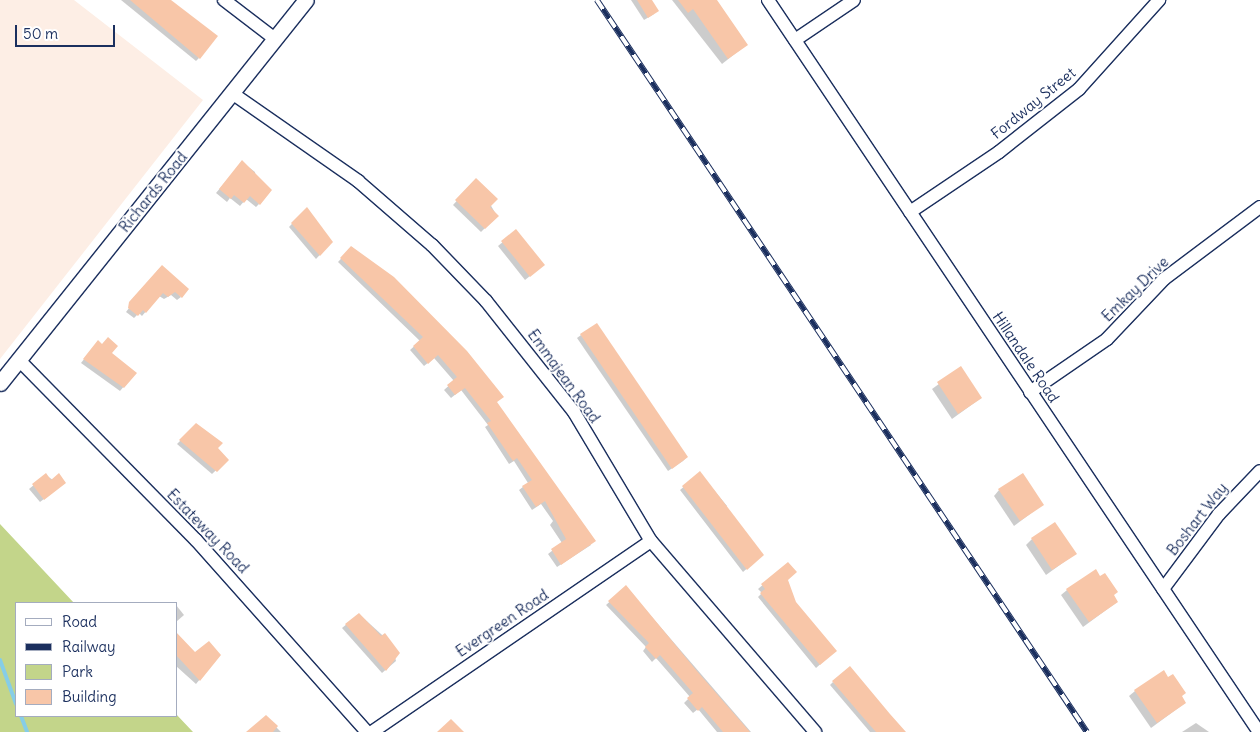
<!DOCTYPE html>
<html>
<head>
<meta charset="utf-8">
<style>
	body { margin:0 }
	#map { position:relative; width:1260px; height:732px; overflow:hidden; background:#fff; font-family:Delius,sans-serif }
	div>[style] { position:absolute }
	.built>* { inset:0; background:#fdeee5 }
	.green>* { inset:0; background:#c3d58a }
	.shadow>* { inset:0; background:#0003 }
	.stream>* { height:4px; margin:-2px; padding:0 2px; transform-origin:2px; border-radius:2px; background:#86cde7 }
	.building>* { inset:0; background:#f8c6a8 }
	.roads { filter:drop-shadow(1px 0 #1b2f5e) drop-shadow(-1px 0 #1b2f5e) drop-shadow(0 1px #1b2f5e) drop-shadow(0 -1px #1b2f5e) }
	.minor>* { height:12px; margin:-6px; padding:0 6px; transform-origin:6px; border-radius:6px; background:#fff }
	.tertiary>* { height:15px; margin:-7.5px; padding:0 7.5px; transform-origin:7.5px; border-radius:7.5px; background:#fff }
	.rail>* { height:5.5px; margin-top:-2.75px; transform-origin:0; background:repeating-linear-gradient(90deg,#fff 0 11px,#1b2f5e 0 22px); box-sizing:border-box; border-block:1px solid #1b2f5e }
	span { translate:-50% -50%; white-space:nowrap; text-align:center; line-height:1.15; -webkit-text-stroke:4px #fff; paint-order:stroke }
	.street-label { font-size:15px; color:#1b2f5e }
	.legend { position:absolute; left:15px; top:602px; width:162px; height:115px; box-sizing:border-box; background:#fff; border:1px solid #a4acbf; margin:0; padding:6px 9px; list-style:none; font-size:15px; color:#1b2f5e }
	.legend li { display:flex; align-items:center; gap:10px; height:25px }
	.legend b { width:25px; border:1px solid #a4acbf }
	.scale { position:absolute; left:15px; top:25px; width:100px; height:22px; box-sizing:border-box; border:2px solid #1b2f5e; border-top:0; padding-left:6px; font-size:15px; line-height:18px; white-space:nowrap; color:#1b2f5e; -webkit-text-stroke:4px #fff; paint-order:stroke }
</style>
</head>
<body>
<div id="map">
	<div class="built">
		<i style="clip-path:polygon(0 0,74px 0,203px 100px,0 359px)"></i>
	</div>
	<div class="green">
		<i style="clip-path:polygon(0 524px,74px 603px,16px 603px,16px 716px,176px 714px,193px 732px,0 732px)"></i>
	</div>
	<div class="shadow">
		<i style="clip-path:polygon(121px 0,169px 0,199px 58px,196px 61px)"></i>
		<i style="clip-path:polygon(631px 0,651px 0,654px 14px,644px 20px)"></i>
		<i style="clip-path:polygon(672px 0,715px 0,746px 45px,722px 64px)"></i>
		<i style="clip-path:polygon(242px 162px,255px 172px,259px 204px,256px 207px,246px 199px,240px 206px,230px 198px,227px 202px,216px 193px)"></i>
		<i style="clip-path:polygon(476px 180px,497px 216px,481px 232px,453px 205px)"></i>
		<i style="clip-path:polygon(307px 208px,332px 242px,316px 259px,289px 227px)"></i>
		<i style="clip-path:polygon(516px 231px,540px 268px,525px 280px,498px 246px)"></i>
		<i style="clip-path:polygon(352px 247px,496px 402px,591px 545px,557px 567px,548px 554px,562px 543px,550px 525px,553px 521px,541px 504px,532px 510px,519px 490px,528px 483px,514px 461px,509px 464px,485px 427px,488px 425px,461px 390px,451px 398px,444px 390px,454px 381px,434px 358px,424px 366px,410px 350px,420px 341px,338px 262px)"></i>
		<i style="clip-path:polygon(158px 270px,181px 297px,177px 300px,171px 295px,164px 299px,159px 296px,142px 316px,139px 313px,134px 318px,126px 312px)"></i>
		<i style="clip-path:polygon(581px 335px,687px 457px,683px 461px,668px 471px,577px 338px)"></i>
		<i style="clip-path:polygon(95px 345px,135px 373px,120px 391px,81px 363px)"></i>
		<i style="clip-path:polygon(961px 368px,981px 398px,952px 419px,932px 389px)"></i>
		<i style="clip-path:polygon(196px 425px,227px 460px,212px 474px,177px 444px)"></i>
		<i style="clip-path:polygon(700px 473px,727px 506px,724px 509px,759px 558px,743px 572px,680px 490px)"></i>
		<i style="clip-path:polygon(46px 475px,61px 486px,40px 502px,29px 489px)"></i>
		<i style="clip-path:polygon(999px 490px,1042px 505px,1014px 526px,994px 496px)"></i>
		<i style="clip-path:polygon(1032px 539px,1075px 554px,1046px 575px,1026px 545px)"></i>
		<i style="clip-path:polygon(788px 563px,787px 580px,795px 603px,832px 654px,816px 668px,758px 597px,762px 593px,758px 589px)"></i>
		<i style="clip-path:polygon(626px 587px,751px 732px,717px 732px,698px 709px,693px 713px,684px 703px,690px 697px,656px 658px,652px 662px,643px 651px,646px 647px,606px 605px)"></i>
		<i style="clip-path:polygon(1067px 590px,1113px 596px,1117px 602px,1083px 627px,1061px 595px)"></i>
		<i style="clip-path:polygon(176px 605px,184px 615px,176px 622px)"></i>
		<i style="clip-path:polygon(359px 614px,392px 644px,396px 661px,382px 673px,342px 628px)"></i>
		<i style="clip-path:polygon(176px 637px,195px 654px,220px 655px,196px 684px,176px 666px)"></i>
		<i style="clip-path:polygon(833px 682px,905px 732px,870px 732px,830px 685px)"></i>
		<i style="clip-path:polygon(1135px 691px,1185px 703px,1151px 728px,1129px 696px)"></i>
		<i style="clip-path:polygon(266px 717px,281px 732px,248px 732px)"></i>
		<i style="clip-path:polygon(1196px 723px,1209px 732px,1182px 732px)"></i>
	</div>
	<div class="stream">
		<i style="left:0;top:660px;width:47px;rotate:70deg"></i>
		<i style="left:21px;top:716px;width:17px;rotate:69deg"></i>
	</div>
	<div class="building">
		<i style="clip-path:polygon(130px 0,171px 0,218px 36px,200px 59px)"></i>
		<i style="clip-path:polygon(637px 0,652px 0,659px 11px,648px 18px)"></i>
		<i style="clip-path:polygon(678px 0,717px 0,748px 45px,728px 59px,693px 9px,688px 13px)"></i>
		<i style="clip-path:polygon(242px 160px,272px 190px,260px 205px,250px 196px,244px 203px,234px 195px,231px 199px,219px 189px)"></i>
		<i style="clip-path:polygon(476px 178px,498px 199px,490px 207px,499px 216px,485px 229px,455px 200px)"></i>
		<i style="clip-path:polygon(307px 207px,333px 242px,320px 256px,291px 223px)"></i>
		<i style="clip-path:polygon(516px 229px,545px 265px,530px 277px,501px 241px)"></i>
		<i style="clip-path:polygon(351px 246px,394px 277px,467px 351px,504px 397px,497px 402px,596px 541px,561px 565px,551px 549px,566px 539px,545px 501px,536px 507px,522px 486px,532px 480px,517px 458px,513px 461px,487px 423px,491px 421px,465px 388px,455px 395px,447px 385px,457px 377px,438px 355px,428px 364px,413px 346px,423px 337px,340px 258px)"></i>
		<i style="clip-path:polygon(162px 265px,189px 289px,182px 298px,175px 292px,168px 297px,163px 293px,146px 313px,143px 310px,138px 316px,128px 308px,129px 302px)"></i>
		<i style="clip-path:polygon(597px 323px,688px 457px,672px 469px,580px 334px)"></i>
		<i style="clip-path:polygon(108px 337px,118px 346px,112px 353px,137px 373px,124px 388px,83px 359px,98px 340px,102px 344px)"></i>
		<i style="clip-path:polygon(961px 366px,982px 398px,958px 414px,937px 382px)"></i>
		<i style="clip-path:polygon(196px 423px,223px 443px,218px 448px,229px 460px,217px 472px,179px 440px)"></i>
		<i style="clip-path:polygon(700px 471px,764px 555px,747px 570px,682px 486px)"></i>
		<i style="clip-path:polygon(46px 473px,51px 480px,59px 473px,66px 483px,44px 500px,32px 484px)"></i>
		<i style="clip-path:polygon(1023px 473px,1044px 505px,1020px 521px,998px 489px)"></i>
		<i style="clip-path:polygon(1055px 522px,1077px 554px,1052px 570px,1031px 538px)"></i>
		<i style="clip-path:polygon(788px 562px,797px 572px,788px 580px,796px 602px,837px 651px,820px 665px,760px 593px,765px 589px,761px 584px)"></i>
		<i style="clip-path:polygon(1096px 569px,1100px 576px,1105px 573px,1118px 592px,1114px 595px,1118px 602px,1089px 622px,1066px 589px)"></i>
		<i style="clip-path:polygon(626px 585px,696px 670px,750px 732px,723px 732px,702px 707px,698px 711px,687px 698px,693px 693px,660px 655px,656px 659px,645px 647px,649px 643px,608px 601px)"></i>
		<i style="clip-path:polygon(359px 613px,381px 636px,385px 633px,400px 653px,386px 671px,345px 624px)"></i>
		<i style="clip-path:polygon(176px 632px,195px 652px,209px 641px,221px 655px,200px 681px,176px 655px)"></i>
		<i style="clip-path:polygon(850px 666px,890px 714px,906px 732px,876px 732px,861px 715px,832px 681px)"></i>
		<i style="clip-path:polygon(1164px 670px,1168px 677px,1173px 674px,1186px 693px,1182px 696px,1186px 703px,1157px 723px,1134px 690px)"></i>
		<i style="clip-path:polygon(266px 715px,278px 726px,273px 732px,246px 732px)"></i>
		<i style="clip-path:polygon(451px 719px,464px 732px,437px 732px)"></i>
	</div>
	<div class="roads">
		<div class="minor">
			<i style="left:224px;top:0;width:64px;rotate:37.4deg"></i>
			<i style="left:768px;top:0;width:881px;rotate:56.15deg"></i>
			<i style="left:795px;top:40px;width:71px;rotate:-34.1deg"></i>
			<i style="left:232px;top:93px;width:154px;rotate:34.9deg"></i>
			<i style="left:358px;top:181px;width:98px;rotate:40.9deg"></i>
			<i style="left:432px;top:245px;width:78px;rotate:46deg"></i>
			<i style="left:486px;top:301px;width:142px;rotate:51.6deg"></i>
			<i style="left:574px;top:412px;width:150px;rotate:59.2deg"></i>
			<i style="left:651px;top:541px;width:252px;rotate:49.3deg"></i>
			<i style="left:910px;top:212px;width:107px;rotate:-34deg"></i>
			<i style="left:999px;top:152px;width:102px;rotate:-38.2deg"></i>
			<i style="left:1079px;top:89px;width:120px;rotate:-48deg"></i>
			<i style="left:19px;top:360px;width:252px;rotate:45.5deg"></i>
			<i style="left:196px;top:540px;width:257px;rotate:48.3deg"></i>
			<i style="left:1030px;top:392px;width:93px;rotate:-34.5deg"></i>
			<i style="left:1107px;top:339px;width:83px;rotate:-46.5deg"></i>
			<i style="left:1164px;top:279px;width:120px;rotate:-36.9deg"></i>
			<i style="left:1163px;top:589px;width:94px;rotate:-53.3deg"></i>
			<i style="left:1219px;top:514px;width:59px;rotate:-46.4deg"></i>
			<i style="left:372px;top:732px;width:338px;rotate:-34.4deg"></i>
		</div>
		<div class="tertiary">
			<i style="left:0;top:383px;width:490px;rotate:-51.4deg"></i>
		</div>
	</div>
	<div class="rail">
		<i style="left:597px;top:0;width:881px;rotate:56.2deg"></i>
	</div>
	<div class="street-label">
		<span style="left:1033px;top:103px;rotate:-39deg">Fordway Street</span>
		<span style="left:153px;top:192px;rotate:-51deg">Richards Road</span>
		<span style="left:1135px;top:289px;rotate:-44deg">Emkay Drive</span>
		<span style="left:1026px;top:357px;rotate:56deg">Hillandale Road</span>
		<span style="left:564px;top:376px;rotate:54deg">Emmajean Road</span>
		<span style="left:1197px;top:519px;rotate:-52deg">Boshart Way</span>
		<span style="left:208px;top:531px;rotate:46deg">Estateway Road</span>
		<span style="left:502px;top:623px;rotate:-34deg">Evergreen Road</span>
	</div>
	<ul class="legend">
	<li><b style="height:6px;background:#fff"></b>Road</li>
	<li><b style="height:6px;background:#1b2f5e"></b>Railway</li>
	<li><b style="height:14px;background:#c3d58a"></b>Park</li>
	<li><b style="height:14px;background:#f8c6a8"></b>Building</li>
	</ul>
	<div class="scale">50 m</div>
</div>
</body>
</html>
